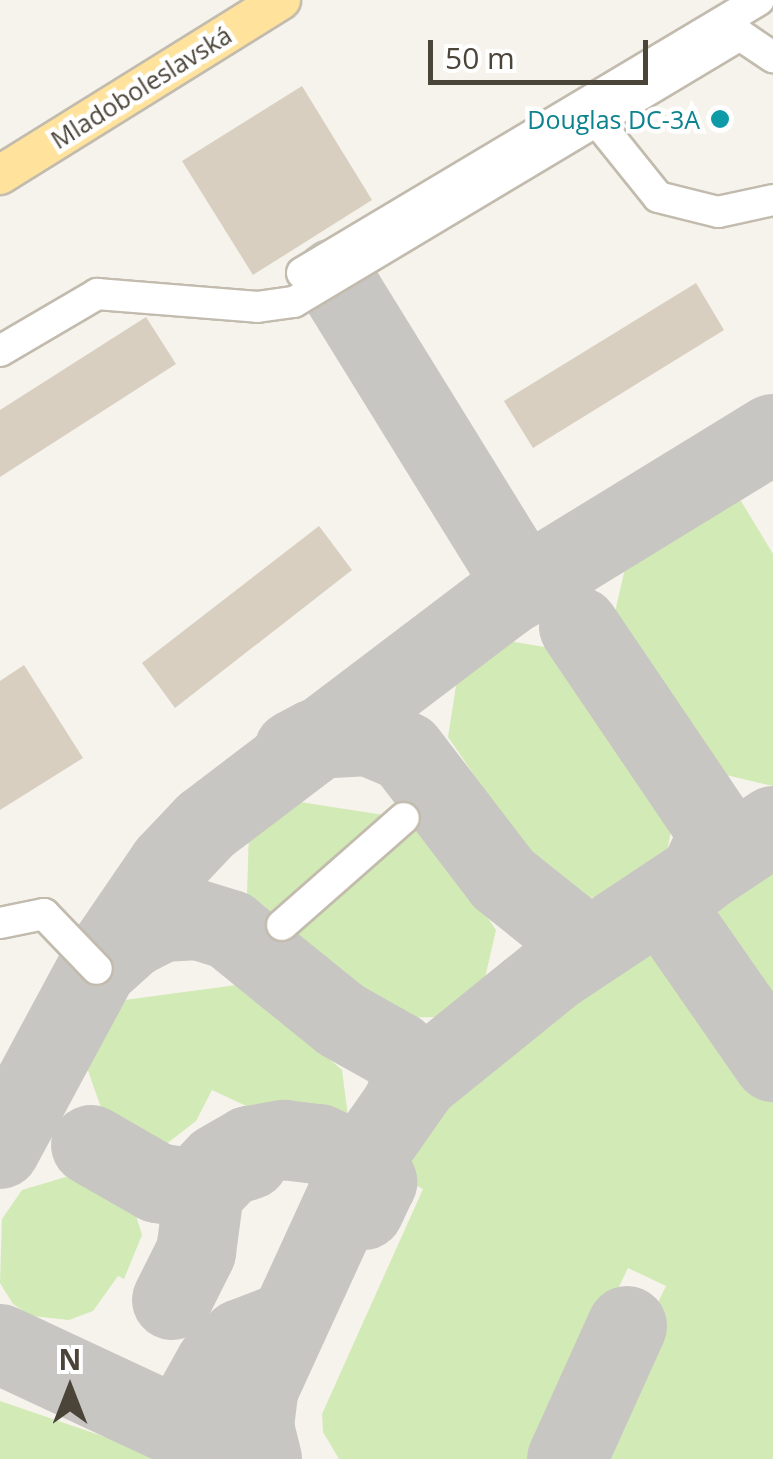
<!DOCTYPE html>
<html>
<head>
<meta charset="utf-8">
<style>
	body { margin:0 }
	#map { position:relative; width:773px; height:1459px; overflow:hidden; background:#f6f3ec; font-family:"Open Sans",sans-serif }
	div>[style] { position:absolute }
	.green>* { inset:0; background:#d2eab5 }
	.taxiway>* { height:80px; margin:-40px; padding:0 40px; transform-origin:40px; border-radius:40px; background:#c8c6c3 }
	.building>* { inset:0; background:#d8cfc1 }
	.roads { filter:drop-shadow(2px 0 #c2bbae) drop-shadow(-2px 0 #c2bbae) drop-shadow(0 2px #c2bbae) drop-shadow(0 -2px #c2bbae) }
	.minor>* { height:30px; margin:-15px; padding:0 15px; transform-origin:15px; border-radius:15px; background:#fff }
	.major>* { height:38px; margin:-19px; padding:0 19px; transform-origin:19px; border-radius:19px; background:#ffe39c }
	.dots>* { width:28px; height:28px; translate:-50% -50%; box-sizing:border-box; border:5px solid #fff; border-radius:50% }
	span { translate:-50% -50%; white-space:nowrap; text-align:center; line-height:1.15; -webkit-text-stroke:9px #fff; paint-order:stroke }
	.street-label { font-size:25px; color:#4b4439 }
	.culture-label { font-size:25px; color:#0d838f }
	.right { translate:-100% -50%; text-align:right }
	.north { position:absolute; left:20px; top:1339px; width:100px; height:100px; -webkit-text-stroke:8px #fff; paint-order:stroke; rotate:0deg; font-size:28px; font-weight:700; line-height:40px; text-align:center; color:#4b4439 }
	.north::after { content:''; display:block; margin:auto; width:35px; height:45px; background:#4b4439; clip-path:polygon(50% 0,100% 100%,50% 72%,0 100%) }
	.scale { position:absolute; left:428px; top:40px; width:220px; height:45px; box-sizing:border-box; border:5px solid #4b4439; border-top:0; padding-left:12px; font-size:30px; line-height:35px; white-space:nowrap; color:#4b4439; -webkit-text-stroke:8px #fff; paint-order:stroke }
</style>
</head>
<body>
<div id="map">
	<div class="green">
		<i style="clip-path:polygon(719px 501px,741px 501px,773px 554px,773px 786px,722px 774px,613px 621px,628px 555px)"></i>
		<i style="clip-path:polygon(496px 639px,564px 650px,675px 809px,665px 863px,611px 901px,553px 890px,448px 737px,459px 667px)"></i>
		<i style="clip-path:polygon(287px 800px,397px 817px,279px 923px,247px 894px,249px 830px)"></i>
		<i style="clip-path:polygon(410px 819px,421px 820px,496px 930px,485px 978px,437px 1017px,391px 1018px,285px 928px)"></i>
		<i style="clip-path:polygon(773px 856px,773px 1038px,694px 927px,697px 910px)"></i>
		<i style="clip-path:polygon(655px 938px,672px 941px,773px 1083px,773px 1459px,581px 1459px,666px 1286px,628px 1268px,605px 1316px,617px 1321px,553px 1459px,339px 1459px,323px 1432px,322px 1414px,423px 1189px,397px 1176px,403px 1161px,460px 1087px,514px 1038px)"></i>
		<i style="clip-path:polygon(244px 984px,342px 1070px,349px 1124px,335px 1147px,212px 1090px,196px 1121px,165px 1145px,105px 1119px,85px 1062px,117px 1001px)"></i>
		<i style="clip-path:polygon(79px 1173px,132px 1203px,142px 1235px,124px 1279px,118px 1276px,93px 1311px,69px 1320px,31px 1316px,13px 1304px,0 1283px,2px 1219px,22px 1190px)"></i>
		<i style="clip-path:polygon(0 1401px,149px 1452px,164px 1459px,0 1459px)"></i>
	</div>
	<div class="taxiway">
		<i style="left:334px;top:278px;width:363px;rotate:58.3deg"></i>
		<i style="left:579px;top:627px;width:235px;rotate:55.9deg"></i>
		<i style="left:711px;top:822px;width:20px;rotate:79deg"></i>
		<i style="left:715px;top:842px;width:38px;rotate:115deg"></i>
		<i style="left:294px;top:750px;width:24px;rotate:-28deg"></i>
		<i style="left:315px;top:739px;width:53px;rotate:-3.2deg"></i>
		<i style="left:368px;top:736px;width:41px;rotate:22.8deg"></i>
		<i style="left:406px;top:752px;width:160px;rotate:52.6deg"></i>
		<i style="left:503px;top:879px;width:82px;rotate:38.6deg"></i>
		<i style="left:567px;top:930px;width:29px;rotate:92deg"></i>
		<i style="left:566px;top:959px;width:16px;rotate:133deg"></i>
		<i style="left:662px;top:902px;width:195px;rotate:55.2deg"></i>
		<i style="left:101px;top:965px;width:40px;rotate:-42deg"></i>
		<i style="left:131px;top:938px;width:36px;rotate:-27deg"></i>
		<i style="left:163px;top:922px;width:35px;rotate:-3deg"></i>
		<i style="left:198px;top:920px;width:34px;rotate:17deg"></i>
		<i style="left:230px;top:930px;width:143px;rotate:39deg"></i>
		<i style="left:341px;top:1020px;width:65px;rotate:29.3deg"></i>
		<i style="left:398px;top:1052px;width:28px;rotate:58deg"></i>
		<i style="left:413px;top:1076px;width:30px;rotate:110deg"></i>
		<i style="left:91px;top:1145px;width:76px;rotate:29.9deg"></i>
		<i style="left:157px;top:1183px;width:37px;rotate:9deg"></i>
		<i style="left:194px;top:1189px;width:35px;rotate:-46deg"></i>
		<i style="left:218px;top:1164px;width:36px;rotate:-30deg"></i>
		<i style="left:249px;top:1146px;width:36px;rotate:-10deg"></i>
		<i style="left:284px;top:1140px;width:35px;rotate:7deg"></i>
		<i style="left:319px;top:1144px;width:35px;rotate:25deg"></i>
		<i style="left:351px;top:1159px;width:35px;rotate:41deg"></i>
		<i style="left:377px;top:1182px;width:31px;rotate:115deg"></i>
		<i style="left:0;top:1149px;width:204px;rotate:-61.7deg"></i>
		<i style="left:97px;top:969px;width:127px;rotate:-55.6deg"></i>
		<i style="left:169px;top:864px;width:54px;rotate:-46.5deg"></i>
		<i style="left:206px;top:825px;width:375px;rotate:-37.2deg"></i>
		<i style="left:505px;top:598px;width:314px;rotate:-31.5deg"></i>
		<i style="left:172px;top:1300px;width:54px;rotate:-63.4deg"></i>
		<i style="left:196px;top:1252px;width:61px;rotate:-82.4deg"></i>
		<i style="left:204px;top:1192px;width:36px;rotate:-46deg"></i>
		<i style="left:229px;top:1166px;width:21px;rotate:-17deg"></i>
		<i style="left:0;top:1344px;width:265px;rotate:25deg"></i>
		<i style="left:259px;top:1388px;width:53px;rotate:128.8deg"></i>
		<i style="left:226px;top:1429px;width:34px;rotate:173deg"></i>
		<i style="left:192px;top:1433px;width:36px;rotate:-82deg"></i>
		<i style="left:197px;top:1397px;width:37px;rotate:-61deg"></i>
		<i style="left:215px;top:1365px;width:37px;rotate:-45deg"></i>
		<i style="left:241px;top:1339px;width:45px;rotate:-20.9deg"></i>
		<i style="left:262px;top:1459px;width:34px;rotate:-104deg"></i>
		<i style="left:254px;top:1426px;width:38px;rotate:-83deg"></i>
		<i style="left:259px;top:1388px;width:250px;rotate:-65.4deg"></i>
		<i style="left:363px;top:1161px;width:98px;rotate:-55deg"></i>
		<i style="left:419px;top:1081px;width:175px;rotate:-39deg"></i>
		<i style="left:555px;top:971px;width:262px;rotate:-33.6deg"></i>
		<i style="left:567px;top:1459px;width:146px;rotate:-65.7deg"></i>
	</div>
	<div class="building">
		<i style="clip-path:polygon(302px 86px,372px 200px,253px 275px,182px 161px)"></i>
		<i style="clip-path:polygon(696px 283px,724px 330px,533px 448px,504px 401px)"></i>
		<i style="clip-path:polygon(146px 317px,176px 364px,0 477px,0 410px)"></i>
		<i style="clip-path:polygon(319px 526px,352px 570px,175px 708px,142px 663px)"></i>
		<i style="clip-path:polygon(24px 665px,83px 758px,0 810px,0 681px)"></i>
	</div>
	<div class="roads">
		<div class="minor">
			<i style="left:597px;top:121px;width:97px;rotate:51.2deg"></i>
			<i style="left:658px;top:197px;width:62px;rotate:14deg"></i>
			<i style="left:718px;top:212px;width:56px;rotate:-12.3deg"></i>
			<i style="left:302px;top:273px;width:532px;rotate:-30.85deg"></i>
			<i style="left:0;top:351px;width:113px;rotate:-30.4deg"></i>
			<i style="left:97px;top:294px;width:161px;rotate:4.6deg"></i>
			<i style="left:257px;top:307px;width:37px;rotate:-8deg"></i>
			<i style="left:294px;top:302px;width:520px;rotate:-30.91deg"></i>
			<i style="left:740px;top:35px;width:40px;rotate:34deg"></i>
			<i style="left:0;top:923px;width:45px;rotate:-11.6deg"></i>
			<i style="left:44px;top:914px;width:76px;rotate:46.1deg"></i>
			<i style="left:282px;top:925px;width:162px;rotate:-41.3deg"></i>
		</div>
		<div class="major">
			<i style="left:0;top:175px;width:331px;rotate:-31.9deg"></i>
		</div>
	</div>
	<div class="dots">
		<i style="left:720px;top:119px;background:#0f9aa8"></i>
	</div>
	<div class="street-label">
		<span style="left:141px;top:87px;rotate:-32deg">Mladoboleslavská</span>
	</div>
	<div class="culture-label">
		<span class="right" style="left:700px;top:119px">Douglas DC-3A</span>
	</div>
	<div class="north">N</div>
	<div class="scale">50 m</div>
</div>
</body>
</html>
